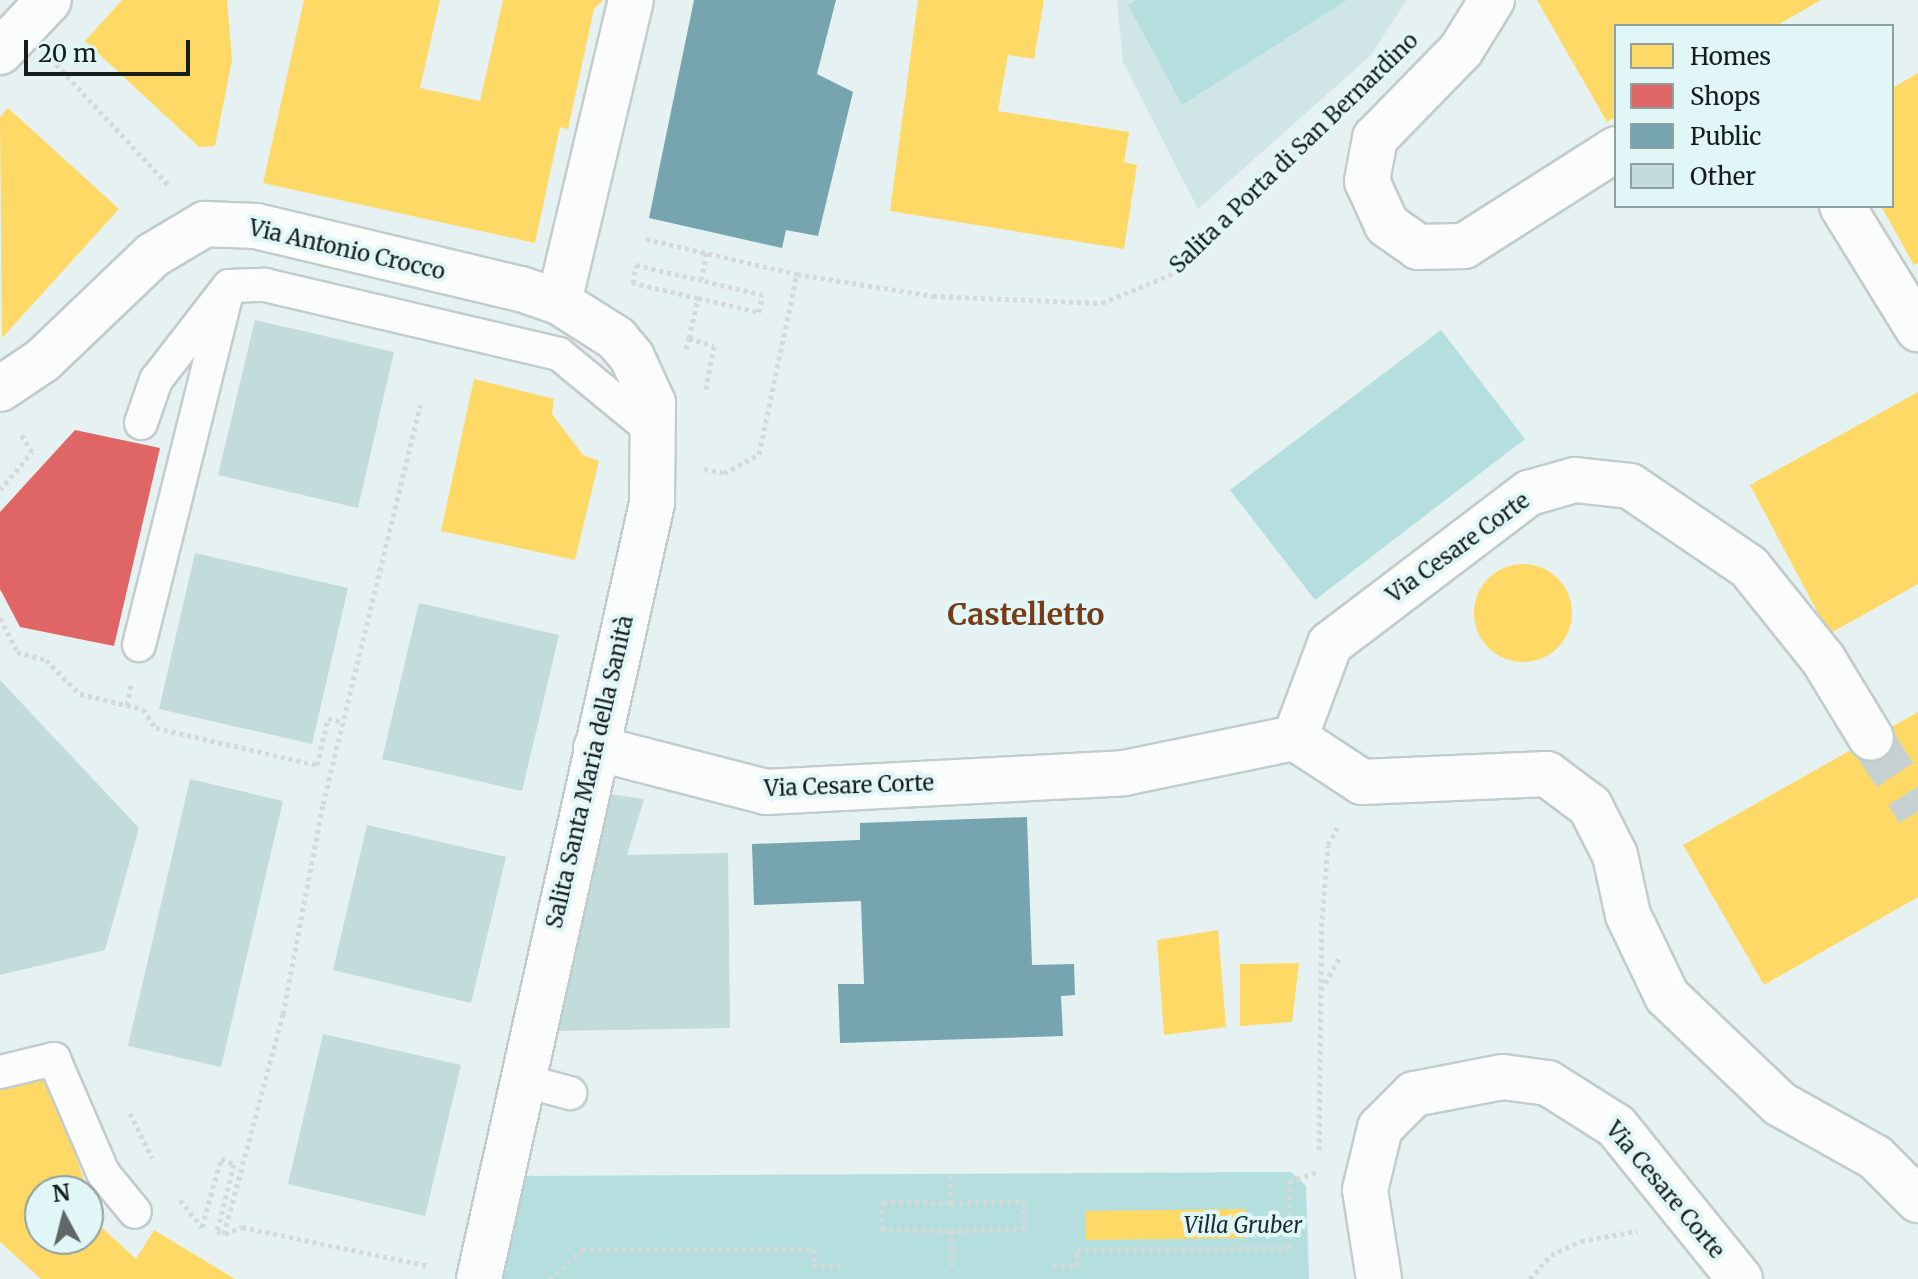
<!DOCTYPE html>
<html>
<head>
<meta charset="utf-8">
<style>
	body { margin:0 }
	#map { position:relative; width:1918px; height:1279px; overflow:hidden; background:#e6f1f1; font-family:Merriweather,serif }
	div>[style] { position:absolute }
	.built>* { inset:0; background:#d0e6e6 }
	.green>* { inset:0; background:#b5dfdf }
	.homes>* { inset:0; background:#ffd966 }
	.round { border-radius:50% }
	.shops>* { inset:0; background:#e06666 }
	.public>* { inset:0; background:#76a5af }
	.building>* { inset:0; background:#c2dcdc }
	.minor-tunnel>* { height:44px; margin-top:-22px; transform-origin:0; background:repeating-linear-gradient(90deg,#c7d1d1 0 44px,transparent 0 66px) }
	.path>* { height:5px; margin-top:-2.5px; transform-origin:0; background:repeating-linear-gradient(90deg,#d6d9d9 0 4px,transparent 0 8px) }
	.roads { filter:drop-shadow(2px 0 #c3cccc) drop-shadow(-2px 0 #c3cccc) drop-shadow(0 2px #c3cccc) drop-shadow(0 -2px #c3cccc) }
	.service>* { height:32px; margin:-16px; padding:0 16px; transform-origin:16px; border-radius:16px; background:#fbfdfd }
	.minor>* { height:44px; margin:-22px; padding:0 22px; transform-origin:22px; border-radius:22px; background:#fbfdfd }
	span { translate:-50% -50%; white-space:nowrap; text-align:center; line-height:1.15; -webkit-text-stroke:8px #e1f6f6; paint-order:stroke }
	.street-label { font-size:22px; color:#161d1d }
	.park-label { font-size:22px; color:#192d2e; font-style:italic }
	.district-label { font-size:30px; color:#793a16; font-weight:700 }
	.legend { position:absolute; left:1614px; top:24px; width:280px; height:184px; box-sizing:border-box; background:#e1f6f6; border:2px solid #909f9f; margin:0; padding:10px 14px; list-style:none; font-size:24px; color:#161d1d }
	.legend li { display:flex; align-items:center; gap:16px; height:40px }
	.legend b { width:40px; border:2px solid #909f9f }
	.north { position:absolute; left:24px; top:1175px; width:80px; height:80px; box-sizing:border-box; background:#e1f6f6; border:2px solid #909f9f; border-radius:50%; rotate:353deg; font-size:22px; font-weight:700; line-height:32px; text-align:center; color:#161d1d }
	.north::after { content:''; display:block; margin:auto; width:28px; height:36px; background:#5f6767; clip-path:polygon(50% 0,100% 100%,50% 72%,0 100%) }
	.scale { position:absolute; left:24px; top:40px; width:166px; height:36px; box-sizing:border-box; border:4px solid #161d1d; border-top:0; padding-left:10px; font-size:24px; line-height:28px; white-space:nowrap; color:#161d1d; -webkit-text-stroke:6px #e1f6f6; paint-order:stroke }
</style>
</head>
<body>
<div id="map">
	<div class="built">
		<i style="clip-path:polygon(1117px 0,1407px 0,1370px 56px,1198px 209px,1123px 62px)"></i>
	</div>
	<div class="green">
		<i style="clip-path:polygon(1136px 0,1347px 0,1182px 105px,1128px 5px)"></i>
		<i style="clip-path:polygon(1441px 330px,1525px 439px,1315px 600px,1230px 490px)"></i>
		<i style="clip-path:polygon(1291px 1172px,1306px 1186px,1309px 1279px,495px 1279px,519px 1176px)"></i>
	</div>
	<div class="homes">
		<i style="clip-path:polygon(122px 0,227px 0,232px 60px,215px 146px,199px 147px,85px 41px)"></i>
		<i style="clip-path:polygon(304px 0,440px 0,420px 88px,480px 101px,503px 0,603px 0,594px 9px,568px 129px,560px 127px,535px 243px,263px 183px)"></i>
		<i style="clip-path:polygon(918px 0,1044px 0,1034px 59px,1008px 55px,998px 111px,1129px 132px,1124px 162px,1137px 165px,1124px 249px,890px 211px)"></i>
		<i style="clip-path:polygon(1537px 0,1821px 0,1776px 26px,1616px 26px,1616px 117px,1607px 122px)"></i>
		<i style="clip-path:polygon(1918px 73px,1918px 263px,1914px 265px,1881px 206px,1892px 206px,1892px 88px)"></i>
		<i style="clip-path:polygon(8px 108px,119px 209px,2px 338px,0 117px)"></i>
		<i style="clip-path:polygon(474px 379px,554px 399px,552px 414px,583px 455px,599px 461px,575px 560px,441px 531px)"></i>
		<i style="clip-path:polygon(1918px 392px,1918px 584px,1829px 634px,1750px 485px)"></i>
		<i class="round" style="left:1474px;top:564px;width:98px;height:98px"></i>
		<i style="clip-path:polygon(1918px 712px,1918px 897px,1764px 985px,1683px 845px)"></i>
		<i style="clip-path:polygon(1218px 930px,1226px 1027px,1164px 1035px,1157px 940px)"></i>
		<i style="clip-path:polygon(1299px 963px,1292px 1022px,1240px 1026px,1240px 964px)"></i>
		<i style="clip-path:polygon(47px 1073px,85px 1183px,40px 1191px,40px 1239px,88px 1239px,88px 1215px,136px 1259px,154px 1230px,235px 1279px,41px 1279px,0 1242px,0 1087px)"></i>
		<i style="clip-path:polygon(1245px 1209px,1246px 1238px,1086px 1240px,1086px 1211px)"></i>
	</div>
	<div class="shops">
		<i style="clip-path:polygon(75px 430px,160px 448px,114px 646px,20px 627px,0 589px,0 512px)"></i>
	</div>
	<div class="public">
		<i style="clip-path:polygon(694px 0,836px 0,817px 74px,853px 92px,818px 236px,786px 230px,782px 248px,649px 218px)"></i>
		<i style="clip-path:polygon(1027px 817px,1032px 965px,1074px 964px,1075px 995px,1061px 996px,1063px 1036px,840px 1043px,838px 984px,864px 984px,861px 901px,754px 905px,752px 844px,860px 840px,860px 823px)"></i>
	</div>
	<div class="building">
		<i style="clip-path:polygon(255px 320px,394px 352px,358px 508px,218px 475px)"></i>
		<i style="clip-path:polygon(195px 553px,348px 588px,312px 744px,159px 709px)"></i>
		<i style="clip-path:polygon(419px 603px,559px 635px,522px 791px,382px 759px)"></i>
		<i style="clip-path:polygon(0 680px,139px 828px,105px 950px,0 975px)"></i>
		<i style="clip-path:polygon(190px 779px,283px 801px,221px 1067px,128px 1046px)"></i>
		<i style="clip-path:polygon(609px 794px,644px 799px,627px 855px,728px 853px,730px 1028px,554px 1031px)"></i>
		<i style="clip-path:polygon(367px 825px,506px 857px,471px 1003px,333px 970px)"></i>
		<i style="clip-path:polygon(323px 1034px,461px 1065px,425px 1216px,288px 1184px)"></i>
	</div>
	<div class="minor-tunnel">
		<i style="left:1871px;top:738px;width:87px;rotate:57.2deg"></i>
	</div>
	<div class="path">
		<i style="left:56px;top:64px;width:166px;rotate:47.2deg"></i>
		<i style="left:646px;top:239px;width:155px;rotate:13.1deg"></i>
		<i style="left:698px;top:298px;width:67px;rotate:-167deg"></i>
		<i style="left:633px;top:283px;width:18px;rotate:-81deg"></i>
		<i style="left:636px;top:265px;width:67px;rotate:13deg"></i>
		<i style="left:689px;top:338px;width:41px;rotate:-77.3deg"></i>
		<i style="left:698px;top:298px;width:63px;rotate:12.9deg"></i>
		<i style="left:759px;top:312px;width:17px;rotate:-77deg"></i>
		<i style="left:763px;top:295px;width:64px;rotate:-166.4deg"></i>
		<i style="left:701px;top:280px;width:29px;rotate:-78deg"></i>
		<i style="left:686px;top:349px;width:11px;rotate:-75deg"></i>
		<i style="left:689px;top:338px;width:26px;rotate:18deg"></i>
		<i style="left:714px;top:346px;width:48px;rotate:100.8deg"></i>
		<i style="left:704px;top:469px;width:20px;rotate:11deg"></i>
		<i style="left:724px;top:473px;width:40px;rotate:-28deg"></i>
		<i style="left:759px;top:454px;width:184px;rotate:-78.1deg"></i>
		<i style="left:797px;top:274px;width:138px;rotate:9.2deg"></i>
		<i style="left:933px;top:296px;width:169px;rotate:2.4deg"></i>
		<i style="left:1102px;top:303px;width:78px;rotate:-22.6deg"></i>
		<i style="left:1174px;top:273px;width:212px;rotate:-44.6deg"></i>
		<i style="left:0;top:490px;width:50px;rotate:-49.9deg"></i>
		<i style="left:32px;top:452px;width:21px;rotate:-121deg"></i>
		<i style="left:0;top:618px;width:38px;rotate:63deg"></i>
		<i style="left:17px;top:652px;width:30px;rotate:15deg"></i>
		<i style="left:46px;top:660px;width:48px;rotate:45deg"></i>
		<i style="left:80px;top:694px;width:65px;rotate:13.4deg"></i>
		<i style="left:143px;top:709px;width:23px;rotate:56deg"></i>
		<i style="left:156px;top:728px;width:165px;rotate:12.9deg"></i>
		<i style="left:317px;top:765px;width:48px;rotate:-76.8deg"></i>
		<i style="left:328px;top:718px;width:14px;rotate:17deg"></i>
		<i style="left:127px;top:705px;width:20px;rotate:-79deg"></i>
		<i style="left:1321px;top:990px;width:39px;rotate:-60deg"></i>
		<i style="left:130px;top:1113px;width:50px;rotate:63.9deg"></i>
		<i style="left:1319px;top:1150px;width:231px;rotate:-89.3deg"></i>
		<i style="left:1322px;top:919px;width:74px;rotate:-85.4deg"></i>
		<i style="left:1328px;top:845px;width:21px;rotate:-61deg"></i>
		<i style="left:950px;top:1176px;width:27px;rotate:88deg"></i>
		<i style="left:951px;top:1203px;width:73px;rotate:-1.6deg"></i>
		<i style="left:1024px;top:1201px;width:27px;rotate:88deg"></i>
		<i style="left:1025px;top:1228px;width:73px;rotate:177.6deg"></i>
		<i style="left:952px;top:1231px;width:35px;rotate:90deg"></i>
		<i style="left:180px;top:1200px;width:35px;rotate:51deg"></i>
		<i style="left:202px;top:1227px;width:71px;rotate:-74.4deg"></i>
		<i style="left:221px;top:1159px;width:14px;rotate:21deg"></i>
		<i style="left:234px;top:1164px;width:69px;rotate:104.2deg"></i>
		<i style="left:217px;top:1231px;width:8px;rotate:23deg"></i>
		<i style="left:951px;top:1203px;width:70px;rotate:-179.2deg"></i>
		<i style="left:881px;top:1202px;width:27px;rotate:90deg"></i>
		<i style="left:881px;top:1229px;width:71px;rotate:1.6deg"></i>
		<i style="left:224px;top:1234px;width:228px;rotate:-75deg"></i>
		<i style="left:283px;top:1014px;width:214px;rotate:-79.2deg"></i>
		<i style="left:323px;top:804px;width:411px;rotate:-76.3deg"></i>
		<i style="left:225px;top:1234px;width:18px;rotate:-22deg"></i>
		<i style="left:242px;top:1227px;width:191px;rotate:11.8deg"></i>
		<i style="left:1053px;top:1266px;width:24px;rotate:-2deg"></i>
		<i style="left:1077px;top:1265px;width:15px;rotate:-90deg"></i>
		<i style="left:1077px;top:1250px;width:213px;rotate:-0.5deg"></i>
		<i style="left:1290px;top:1248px;width:67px;rotate:-90.9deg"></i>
		<i style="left:1289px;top:1181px;width:30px;rotate:-17deg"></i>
		<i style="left:550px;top:1279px;width:43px;rotate:-42.2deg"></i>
		<i style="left:582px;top:1250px;width:232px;rotate:-0.2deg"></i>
		<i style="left:814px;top:1249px;width:17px;rotate:93deg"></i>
		<i style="left:813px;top:1266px;width:27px"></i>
		<i style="left:1530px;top:1279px;width:32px;rotate:-49deg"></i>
		<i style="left:1551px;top:1255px;width:33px;rotate:-25deg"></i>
		<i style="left:1581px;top:1241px;width:57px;rotate:-10.1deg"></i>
	</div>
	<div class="roads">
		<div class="service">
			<i style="left:141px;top:423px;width:46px;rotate:-70.8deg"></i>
			<i style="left:156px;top:380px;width:119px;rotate:-52.2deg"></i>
			<i style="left:229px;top:286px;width:36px;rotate:-2deg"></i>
			<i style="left:265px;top:285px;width:302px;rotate:13.2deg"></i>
			<i style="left:559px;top:354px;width:123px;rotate:39.4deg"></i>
			<i style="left:139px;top:645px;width:363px;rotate:-76deg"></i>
			<i style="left:0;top:1072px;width:56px;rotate:-13.5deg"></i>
			<i style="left:54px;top:1059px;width:124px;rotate:66.7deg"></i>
			<i style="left:103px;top:1173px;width:50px;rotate:50.6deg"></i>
			<i style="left:521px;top:1080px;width:51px;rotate:14.9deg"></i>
		</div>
		<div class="minor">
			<i style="left:1492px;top:0;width:59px;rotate:121.8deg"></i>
			<i style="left:1461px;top:50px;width:123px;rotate:134.3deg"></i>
			<i style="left:1375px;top:138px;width:44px;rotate:100.5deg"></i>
			<i style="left:1367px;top:181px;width:48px;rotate:65.6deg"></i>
			<i style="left:1387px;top:225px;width:38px;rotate:35deg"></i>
			<i style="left:1418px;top:247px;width:46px;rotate:-1.2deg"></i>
			<i style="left:1464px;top:246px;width:180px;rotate:-32.5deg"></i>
			<i style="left:0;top:52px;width:71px;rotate:-46.7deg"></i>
			<i style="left:1842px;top:206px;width:145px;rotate:58.3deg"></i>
			<i style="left:559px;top:302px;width:310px;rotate:-76.6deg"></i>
			<i style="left:0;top:389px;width:52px;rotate:-34deg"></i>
			<i style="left:43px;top:360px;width:152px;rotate:-43.7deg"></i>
			<i style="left:153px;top:255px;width:61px;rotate:-30.8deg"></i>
			<i style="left:205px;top:224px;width:51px;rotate:2.2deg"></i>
			<i style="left:256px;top:226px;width:272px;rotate:13.4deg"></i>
			<i style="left:521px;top:289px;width:40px;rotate:18.9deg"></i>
			<i style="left:559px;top:302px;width:67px;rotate:32.3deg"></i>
			<i style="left:616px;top:338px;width:25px;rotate:50deg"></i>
			<i style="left:632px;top:357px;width:51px;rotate:65.5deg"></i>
			<i style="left:653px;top:403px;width:100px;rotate:90.6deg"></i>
			<i style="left:652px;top:503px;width:795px;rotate:102.57deg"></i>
			<i style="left:1295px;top:738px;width:100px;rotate:-69.6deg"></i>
			<i style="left:1330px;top:644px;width:250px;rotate:-37.2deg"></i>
			<i style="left:1529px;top:493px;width:48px;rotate:-15.8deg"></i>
			<i style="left:1575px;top:480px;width:55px;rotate:6.2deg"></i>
			<i style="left:1630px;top:486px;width:144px;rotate:34.2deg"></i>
			<i style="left:1749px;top:567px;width:118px;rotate:51.2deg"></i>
			<i style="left:1823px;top:659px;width:92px;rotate:58.7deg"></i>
			<i style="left:596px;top:748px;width:176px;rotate:14.5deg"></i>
			<i style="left:766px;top:792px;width:359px;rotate:-3deg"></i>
			<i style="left:1124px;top:773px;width:175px;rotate:-11.6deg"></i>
			<i style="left:1295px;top:738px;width:80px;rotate:33.3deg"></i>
			<i style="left:1362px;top:782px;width:185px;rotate:-2.5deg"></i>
			<i style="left:1547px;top:774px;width:54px;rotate:36.7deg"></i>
			<i style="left:1590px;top:806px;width:55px;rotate:63deg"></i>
			<i style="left:1615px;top:855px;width:61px;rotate:77.8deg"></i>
			<i style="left:1628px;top:915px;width:90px;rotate:64.3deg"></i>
			<i style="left:1667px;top:996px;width:156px;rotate:43.7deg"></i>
			<i style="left:1780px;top:1104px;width:109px;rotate:29.2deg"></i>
			<i style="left:1875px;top:1157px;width:61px;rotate:45deg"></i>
			<i style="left:1379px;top:1279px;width:90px;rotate:-98.9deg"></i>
			<i style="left:1365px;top:1190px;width:64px;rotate:-76.4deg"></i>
			<i style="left:1380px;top:1128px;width:48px;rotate:-45deg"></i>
			<i style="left:1414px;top:1094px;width:91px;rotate:-10.8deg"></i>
			<i style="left:1503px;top:1077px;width:45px;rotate:7.6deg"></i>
			<i style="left:1548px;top:1083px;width:80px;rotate:32.3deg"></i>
			<i style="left:1616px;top:1126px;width:197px;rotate:51deg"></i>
		</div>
	</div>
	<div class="street-label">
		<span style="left:1294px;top:153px;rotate:-44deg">Salita a Porta di San Bernardino</span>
		<span style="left:347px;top:250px;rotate:13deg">Via Antonio Crocco</span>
		<span style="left:1458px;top:548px;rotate:-36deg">Via Cesare Corte</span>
		<span style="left:590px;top:772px;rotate:-77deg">Salita Santa Maria della Sanità</span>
		<span style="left:849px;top:786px;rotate:-2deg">Via Cesare Corte</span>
		<span style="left:1665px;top:1190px;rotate:50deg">Via Cesare Corte</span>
	</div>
	<div class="park-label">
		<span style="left:1243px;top:1226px">Villa Gruber</span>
	</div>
	<div class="district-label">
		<span style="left:1026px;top:614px">Castelletto</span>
	</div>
	<ul class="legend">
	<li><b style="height:22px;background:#ffd966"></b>Homes</li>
	<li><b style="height:22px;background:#e06666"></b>Shops</li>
	<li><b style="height:22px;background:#76a5af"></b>Public</li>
	<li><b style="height:22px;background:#c2dcdc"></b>Other</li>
	</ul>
	<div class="north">N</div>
	<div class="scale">20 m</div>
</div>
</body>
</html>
